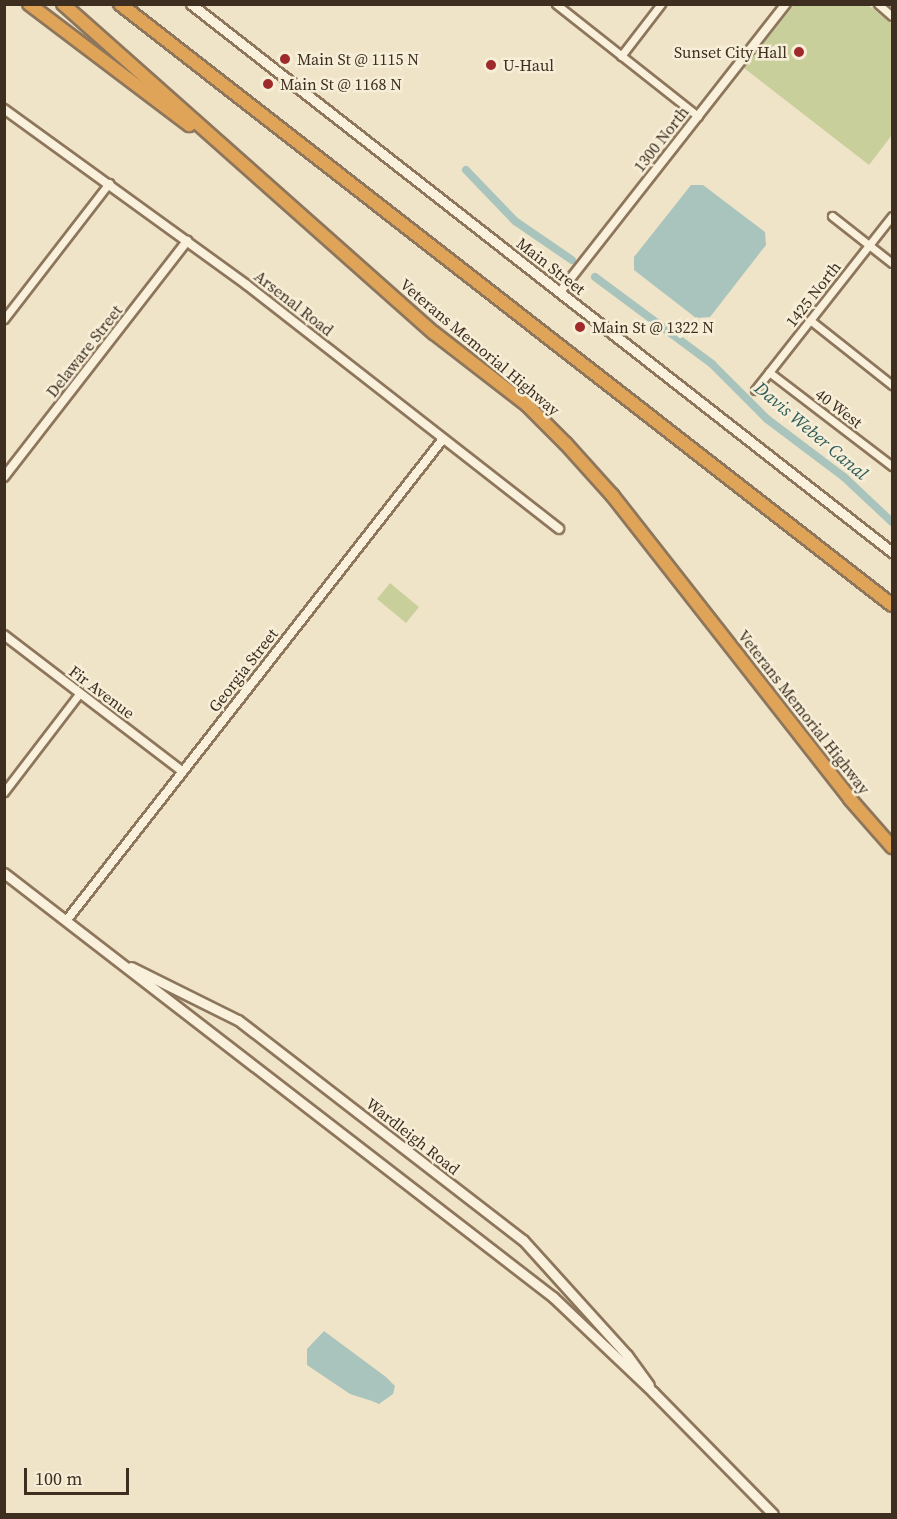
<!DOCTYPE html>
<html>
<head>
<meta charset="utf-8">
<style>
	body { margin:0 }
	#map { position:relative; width:897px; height:1519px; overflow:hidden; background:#f0e4c8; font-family:"Source Serif 4",serif }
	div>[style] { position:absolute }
	.green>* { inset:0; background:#c9cf9b }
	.water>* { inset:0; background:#a9c4bc }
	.canal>* { height:8px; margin:-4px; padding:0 4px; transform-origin:4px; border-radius:4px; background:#a9c4bc }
	.roads { filter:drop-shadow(2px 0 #8d765c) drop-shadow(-2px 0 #8d765c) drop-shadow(0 2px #8d765c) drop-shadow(0 -2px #8d765c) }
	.minor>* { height:7px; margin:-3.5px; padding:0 3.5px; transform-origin:3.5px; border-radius:3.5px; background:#faf1dc }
	.tertiary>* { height:8px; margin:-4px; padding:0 4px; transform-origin:4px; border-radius:4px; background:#faf1dc }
	.secondary>* { height:9px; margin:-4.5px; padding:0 4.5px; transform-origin:4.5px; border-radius:4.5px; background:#faf1dc }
	.motorway>* { height:12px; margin:-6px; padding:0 6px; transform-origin:6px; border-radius:6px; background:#e0a458 }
	.dots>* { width:16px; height:16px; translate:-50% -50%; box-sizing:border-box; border:3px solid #f7eed8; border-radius:50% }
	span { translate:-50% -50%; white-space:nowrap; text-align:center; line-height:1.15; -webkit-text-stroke:5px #f7eed8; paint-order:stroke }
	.poi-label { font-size:16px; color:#3d2e20 }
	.right { translate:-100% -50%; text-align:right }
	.left { translate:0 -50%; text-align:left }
	.street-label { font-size:16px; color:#3d2e20 }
	.water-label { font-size:18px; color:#2f5d5a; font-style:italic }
	.frame { position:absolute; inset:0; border:6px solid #3d2e20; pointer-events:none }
	.scale { position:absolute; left:24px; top:1468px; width:105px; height:27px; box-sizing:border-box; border:3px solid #3d2e20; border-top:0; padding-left:8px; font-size:18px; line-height:21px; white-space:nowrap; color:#3d2e20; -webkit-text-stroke:4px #f7eed8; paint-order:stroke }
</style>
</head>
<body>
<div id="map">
	<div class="green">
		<i style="clip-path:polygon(794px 5px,868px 5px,892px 24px,892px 135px,869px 165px,744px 68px)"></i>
		<i style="clip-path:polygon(390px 583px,419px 607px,406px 623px,377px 599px)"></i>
	</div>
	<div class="water">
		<i style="clip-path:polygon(691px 185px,703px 185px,765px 232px,766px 245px,710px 317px,696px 318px,634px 270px,634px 257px)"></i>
		<i style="clip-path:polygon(324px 1331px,386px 1377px,395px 1386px,393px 1394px,379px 1404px,372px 1401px,350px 1394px,307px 1365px,307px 1349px)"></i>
	</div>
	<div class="canal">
		<i style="left:466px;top:170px;width:71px;rotate:46.1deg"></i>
		<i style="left:515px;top:221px;width:69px;rotate:34.4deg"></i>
		<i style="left:595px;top:277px;width:146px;rotate:36.6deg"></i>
		<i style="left:712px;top:364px;width:78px;rotate:45deg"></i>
		<i style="left:767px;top:419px;width:96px;rotate:37deg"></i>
		<i style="left:844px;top:477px;width:66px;rotate:43.2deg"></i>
	</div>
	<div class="roads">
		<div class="minor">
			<i style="left:556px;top:4px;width:181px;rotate:38.3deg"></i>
			<i style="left:878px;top:4px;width:18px;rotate:41deg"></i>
			<i style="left:621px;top:56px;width:66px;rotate:-52.4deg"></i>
			<i style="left:832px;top:216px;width:76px;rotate:38.1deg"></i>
			<i style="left:4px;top:319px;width:172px;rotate:-52.3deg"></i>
			<i style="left:810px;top:320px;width:105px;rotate:38.4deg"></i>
			<i style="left:769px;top:372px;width:155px;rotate:37.4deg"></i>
			<i style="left:755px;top:390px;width:221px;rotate:-51.8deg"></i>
			<i style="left:4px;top:792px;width:123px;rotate:-52.6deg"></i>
		</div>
		<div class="tertiary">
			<i style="left:4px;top:109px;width:300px;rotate:35.9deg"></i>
			<i style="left:247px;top:285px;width:396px;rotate:38deg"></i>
			<i style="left:560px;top:292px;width:366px;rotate:-51.9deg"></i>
			<i style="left:4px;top:477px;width:299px;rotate:-52.2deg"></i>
			<i style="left:4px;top:635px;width:225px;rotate:37.4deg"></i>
			<i style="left:66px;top:921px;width:612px;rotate:-51.97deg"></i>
		</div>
		<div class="secondary">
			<i style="left:191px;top:4px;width:890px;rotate:38.02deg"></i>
			<i style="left:4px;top:873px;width:694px;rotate:37.68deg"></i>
			<i style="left:553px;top:1297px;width:138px;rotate:43.5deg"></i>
			<i style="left:653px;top:1392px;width:171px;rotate:45.5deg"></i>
			<i style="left:131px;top:967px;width:119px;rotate:26.4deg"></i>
			<i style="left:238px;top:1020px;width:360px;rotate:37.7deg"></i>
			<i style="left:523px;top:1240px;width:155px;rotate:47.9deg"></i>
			<i style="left:627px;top:1355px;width:37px;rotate:54deg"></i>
		</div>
		<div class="motorway">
			<i style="left:29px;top:4px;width:201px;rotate:37.1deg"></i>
			<i style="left:63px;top:4px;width:496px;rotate:41.6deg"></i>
			<i style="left:434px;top:333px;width:118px;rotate:37.7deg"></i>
			<i style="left:527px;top:405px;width:55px;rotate:45deg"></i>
			<i style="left:566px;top:444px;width:69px;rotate:48deg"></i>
			<i style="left:612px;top:495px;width:386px;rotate:51.9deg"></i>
			<i style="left:850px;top:799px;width:64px;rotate:48.8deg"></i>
			<i style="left:120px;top:4px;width:978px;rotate:37.9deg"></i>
		</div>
	</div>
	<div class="dots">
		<i style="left:799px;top:52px;background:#9e2a2b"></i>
		<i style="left:285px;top:59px;background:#9e2a2b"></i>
		<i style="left:491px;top:65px;background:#9e2a2b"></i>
		<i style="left:268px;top:84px;background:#9e2a2b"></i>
		<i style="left:580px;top:327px;background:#9e2a2b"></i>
	</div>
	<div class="poi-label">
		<span class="right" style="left:787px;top:52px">Sunset City Hall</span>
		<span class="left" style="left:297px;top:59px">Main St @ 1115 N</span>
		<span class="left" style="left:503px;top:65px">U-Haul</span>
		<span class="left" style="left:280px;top:84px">Main St @ 1168 N</span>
		<span class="left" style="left:592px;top:327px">Main St @ 1322 N</span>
	</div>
	<div class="street-label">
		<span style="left:661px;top:139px;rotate:-52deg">1300 North</span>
		<span style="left:551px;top:266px;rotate:38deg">Main Street</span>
		<span style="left:813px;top:294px;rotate:-52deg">1425 North</span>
		<span style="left:294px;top:303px;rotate:38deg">Arsenal Road</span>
		<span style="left:480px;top:347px;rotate:40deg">Veterans Memorial Highway</span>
		<span style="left:84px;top:351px;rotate:-52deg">Delaware Street</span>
		<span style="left:839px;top:408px;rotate:37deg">40 West</span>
		<span style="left:243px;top:670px;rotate:-52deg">Georgia Street</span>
		<span style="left:102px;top:692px;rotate:37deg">Fir Avenue</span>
		<span style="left:804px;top:712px;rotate:52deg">Veterans Memorial Highway</span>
		<span style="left:413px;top:1136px;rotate:38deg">Wardleigh Road</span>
	</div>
	<div class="water-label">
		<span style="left:811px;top:431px;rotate:40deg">Davis Weber Canal</span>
	</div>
	<div class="frame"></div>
	<div class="scale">100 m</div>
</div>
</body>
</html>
